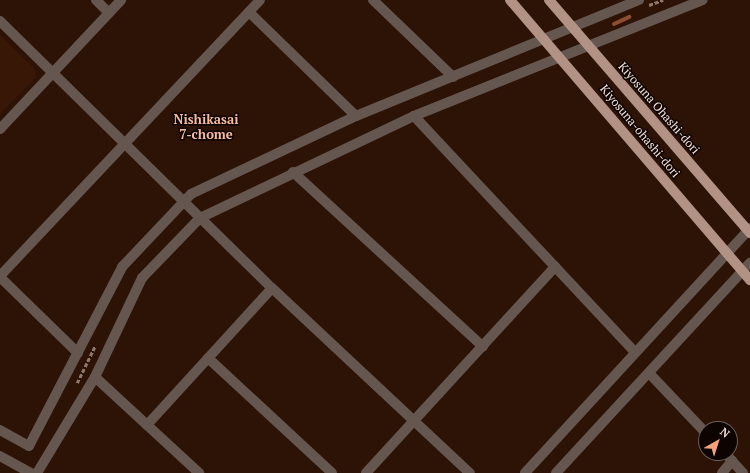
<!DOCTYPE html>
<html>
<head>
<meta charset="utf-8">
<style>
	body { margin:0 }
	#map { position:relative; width:750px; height:473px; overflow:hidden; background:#2d1206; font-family:"PT Serif",serif }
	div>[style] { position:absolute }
	.built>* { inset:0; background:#381707 }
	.stream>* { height:4px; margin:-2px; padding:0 2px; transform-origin:2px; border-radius:2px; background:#8c4d31 }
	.path>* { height:2.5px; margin-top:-1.25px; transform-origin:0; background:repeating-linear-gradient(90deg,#8e776c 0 4px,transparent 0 6px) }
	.minor>* { height:10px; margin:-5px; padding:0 5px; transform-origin:5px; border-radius:5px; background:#655650 }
	.major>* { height:10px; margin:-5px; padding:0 5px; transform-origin:5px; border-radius:5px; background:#b19285 }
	span { translate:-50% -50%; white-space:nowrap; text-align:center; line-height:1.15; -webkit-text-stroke:3px #0d0401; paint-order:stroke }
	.street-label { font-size:12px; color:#f9e5dd }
	.neighbourhood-label { font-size:13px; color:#f9bca1; font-weight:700 }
	.north { position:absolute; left:698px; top:421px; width:40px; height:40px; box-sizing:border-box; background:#0d0401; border:1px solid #6b5e59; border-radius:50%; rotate:39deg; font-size:11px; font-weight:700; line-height:16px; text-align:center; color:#f9e5dd }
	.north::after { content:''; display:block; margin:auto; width:14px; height:18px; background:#f1a17d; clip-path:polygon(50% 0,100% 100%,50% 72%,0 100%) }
</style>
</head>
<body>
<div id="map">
	<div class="built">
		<i style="clip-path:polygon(0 35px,35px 69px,36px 77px,0 114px)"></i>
	</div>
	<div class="stream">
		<i style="left:614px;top:24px;width:17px;rotate:-25deg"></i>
	</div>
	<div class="path">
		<i style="left:649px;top:5px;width:15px;rotate:-20deg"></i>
		<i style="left:77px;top:383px;width:41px;rotate:-64.1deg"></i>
	</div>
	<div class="minor">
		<i style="left:96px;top:0;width:18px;rotate:45deg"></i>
		<i style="left:373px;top:0;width:111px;rotate:43.9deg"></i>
		<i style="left:249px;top:12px;width:149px;rotate:44.2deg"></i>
		<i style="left:0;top:21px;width:381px;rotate:44.5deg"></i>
		<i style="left:272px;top:288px;width:271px;rotate:43.1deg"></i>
		<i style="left:414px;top:116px;width:323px;rotate:46.9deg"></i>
		<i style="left:0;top:129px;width:177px;rotate:-46.8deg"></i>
		<i style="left:293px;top:172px;width:258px;rotate:42.6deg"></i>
		<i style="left:0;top:276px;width:379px;rotate:-46.7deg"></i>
		<i style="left:0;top:277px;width:109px;rotate:44.3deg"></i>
		<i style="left:208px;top:358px;width:169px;rotate:42.8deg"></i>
		<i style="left:649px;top:373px;width:83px;rotate:46.5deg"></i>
		<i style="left:95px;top:377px;width:142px;rotate:42.7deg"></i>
		<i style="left:147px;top:425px;width:185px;rotate:-47.6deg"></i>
		<i style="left:0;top:430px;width:33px;rotate:29deg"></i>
		<i style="left:29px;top:446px;width:202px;rotate:-62.5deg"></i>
		<i style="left:122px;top:267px;width:100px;rotate:-46.6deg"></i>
		<i style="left:191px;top:194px;width:183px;rotate:-25.3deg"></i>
		<i style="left:356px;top:116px;width:306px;rotate:-22.3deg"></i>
		<i style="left:725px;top:453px;width:27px;rotate:48deg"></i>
		<i style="left:0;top:456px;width:35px;rotate:29deg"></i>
		<i style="left:37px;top:473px;width:112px;rotate:-58.9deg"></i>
		<i style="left:95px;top:377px;width:110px;rotate:-64.6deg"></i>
		<i style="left:142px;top:278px;width:83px;rotate:-46deg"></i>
		<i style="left:200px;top:218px;width:237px;rotate:-25.5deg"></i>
		<i style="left:414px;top:116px;width:311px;rotate:-21.9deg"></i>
		<i style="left:366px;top:473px;width:280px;rotate:-47.5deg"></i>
		<i style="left:525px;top:473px;width:333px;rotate:-47.4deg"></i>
		<i style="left:556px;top:473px;width:286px;rotate:-47.3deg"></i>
		<i style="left:722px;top:473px;width:16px;rotate:-50deg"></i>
	</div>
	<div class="major">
		<i style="left:510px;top:0;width:369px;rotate:49.4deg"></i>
		<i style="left:549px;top:0;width:308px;rotate:49.2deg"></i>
	</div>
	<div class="street-label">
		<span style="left:659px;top:108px;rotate:49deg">Kiyosuna Ohashi-dori</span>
		<span style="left:640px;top:131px;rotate:50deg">Kiyosuna-ohashi-dori</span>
	</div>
	<div class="neighbourhood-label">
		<span style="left:206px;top:127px">Nishikasai<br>7-chome</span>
	</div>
	<div class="north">N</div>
</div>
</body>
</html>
